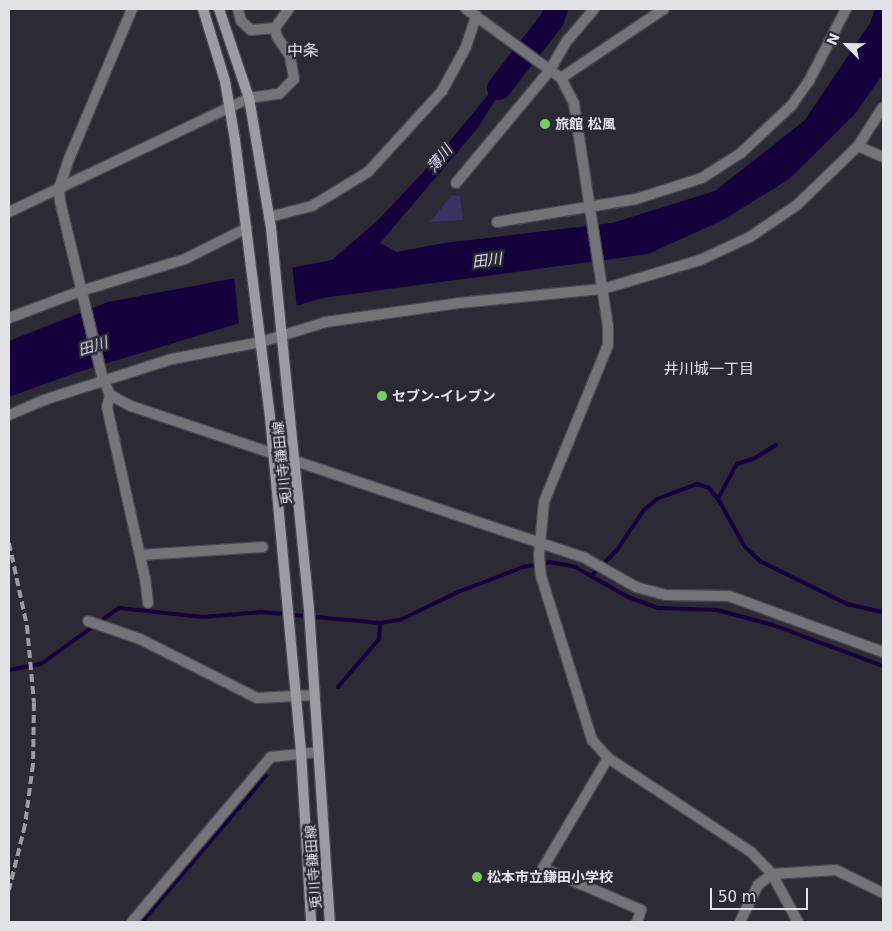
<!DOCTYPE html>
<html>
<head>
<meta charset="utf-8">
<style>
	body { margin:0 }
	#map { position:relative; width:892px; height:931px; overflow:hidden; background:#2b2a35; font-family:"DejaVu Sans","Noto Sans JP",sans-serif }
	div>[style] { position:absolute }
	.green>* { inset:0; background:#3a3261 }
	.water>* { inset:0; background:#15013c }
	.pier>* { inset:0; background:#2b2a35 }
	.stream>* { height:4px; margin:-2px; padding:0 2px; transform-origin:2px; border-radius:2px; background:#15013c }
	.river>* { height:24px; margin:-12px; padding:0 12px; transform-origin:12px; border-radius:12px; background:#15013c }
	.roads { filter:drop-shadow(1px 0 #484752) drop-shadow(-1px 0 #484752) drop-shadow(0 1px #484752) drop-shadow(0 -1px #484752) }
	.minor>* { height:10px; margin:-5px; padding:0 5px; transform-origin:5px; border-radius:5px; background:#737379 }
	.tertiary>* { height:10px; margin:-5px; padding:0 5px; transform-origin:5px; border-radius:5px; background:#737379 }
	.secondary>* { height:10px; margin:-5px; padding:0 5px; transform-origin:5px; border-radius:5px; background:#9c9ba4 }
	.rail>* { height:4px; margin-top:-2px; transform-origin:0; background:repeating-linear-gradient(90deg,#9c9ca4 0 8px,transparent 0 12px) }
	.dots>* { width:14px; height:14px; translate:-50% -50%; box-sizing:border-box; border:2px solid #2b2a35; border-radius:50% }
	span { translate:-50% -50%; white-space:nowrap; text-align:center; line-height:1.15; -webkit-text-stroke:4.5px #2b2a35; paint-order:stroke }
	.poi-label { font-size:14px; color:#e2e2e9; font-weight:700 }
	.left { translate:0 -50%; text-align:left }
	.street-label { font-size:14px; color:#e2e2e9 }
	.water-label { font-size:15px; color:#dad9f0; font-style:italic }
	.neighbourhood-label { font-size:15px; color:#e2e2e9 }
	.quarter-label { font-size:16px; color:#e2e2e9 }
	.frame { position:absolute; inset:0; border:10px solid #e2e2e9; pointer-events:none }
	.north { position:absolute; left:822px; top:20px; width:50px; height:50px; -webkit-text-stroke:4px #2b2a35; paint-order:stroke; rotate:293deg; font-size:14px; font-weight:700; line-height:20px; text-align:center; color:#e2e2e9 }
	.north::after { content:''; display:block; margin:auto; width:18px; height:22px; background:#e2e2e9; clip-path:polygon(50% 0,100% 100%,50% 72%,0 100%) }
	.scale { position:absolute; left:710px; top:888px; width:98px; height:22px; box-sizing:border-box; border:2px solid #e2e2e9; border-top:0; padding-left:6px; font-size:15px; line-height:18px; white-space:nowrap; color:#e2e2e9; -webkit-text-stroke:4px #2b2a35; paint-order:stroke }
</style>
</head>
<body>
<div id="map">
	<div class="green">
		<i style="clip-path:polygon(452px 195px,460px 196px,463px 220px,430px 222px)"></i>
	</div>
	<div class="water">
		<i style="clip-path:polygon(875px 9px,883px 9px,883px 74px,854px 115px,789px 179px,723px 220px,648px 254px,322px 298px,75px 373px,9px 397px,9px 341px,108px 302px,332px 260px,378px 220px,431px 164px,534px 39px,477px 129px,380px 243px,397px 252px,444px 243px,612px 223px,715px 191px,805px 120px,870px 23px)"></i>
	</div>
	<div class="pier">
		<i style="clip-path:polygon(292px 265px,297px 308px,239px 325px,234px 276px)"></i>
	</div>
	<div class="stream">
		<i style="left:718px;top:499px;width:40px;rotate:-62deg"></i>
		<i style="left:737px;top:464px;width:19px;rotate:-18deg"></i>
		<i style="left:755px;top:458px;width:25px;rotate:-32deg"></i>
		<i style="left:592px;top:575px;width:35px;rotate:-45deg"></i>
		<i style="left:617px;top:550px;width:48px;rotate:-56deg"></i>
		<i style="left:644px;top:510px;width:17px;rotate:-40deg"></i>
		<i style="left:657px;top:499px;width:43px;rotate:-20.6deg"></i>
		<i style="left:697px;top:484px;width:13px;rotate:18deg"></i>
		<i style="left:709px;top:488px;width:14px;rotate:51deg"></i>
		<i style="left:718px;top:499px;width:55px;rotate:60.6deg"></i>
		<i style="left:745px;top:547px;width:21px;rotate:43deg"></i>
		<i style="left:760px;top:561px;width:97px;rotate:26.3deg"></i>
		<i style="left:847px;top:604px;width:37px;rotate:13deg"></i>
		<i style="left:9px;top:670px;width:33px;rotate:-11deg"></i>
		<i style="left:41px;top:664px;width:96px;rotate:-35.7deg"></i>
		<i style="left:119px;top:608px;width:84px;rotate:6.1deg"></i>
		<i style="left:203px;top:617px;width:58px;rotate:-4.9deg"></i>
		<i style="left:261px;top:612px;width:120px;rotate:5.3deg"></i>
		<i style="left:380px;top:623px;width:20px;rotate:-9deg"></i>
		<i style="left:400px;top:620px;width:64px;rotate:-25.8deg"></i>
		<i style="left:458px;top:592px;width:70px;rotate:-21deg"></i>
		<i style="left:523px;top:567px;width:27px;rotate:-10deg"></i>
		<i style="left:550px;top:562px;width:25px;rotate:11deg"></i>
		<i style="left:575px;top:567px;width:61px;rotate:29.5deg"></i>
		<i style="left:628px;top:597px;width:33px;rotate:20deg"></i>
		<i style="left:659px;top:608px;width:58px;rotate:2deg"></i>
		<i style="left:717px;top:610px;width:58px;rotate:15deg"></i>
		<i style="left:773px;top:625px;width:117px;rotate:20.4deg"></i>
		<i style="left:338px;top:687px;width:63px;rotate:-49.5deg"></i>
		<i style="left:379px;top:639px;width:16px;rotate:-86deg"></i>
		<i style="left:142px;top:922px;width:192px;rotate:-49.7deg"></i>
	</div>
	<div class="river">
		<i style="left:499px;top:88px;width:86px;rotate:-52.1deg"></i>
		<i style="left:552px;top:20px;width:12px;rotate:-70deg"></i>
	</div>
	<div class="roads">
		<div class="minor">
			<i style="left:132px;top:9px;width:163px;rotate:112.8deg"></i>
			<i style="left:69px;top:159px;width:31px;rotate:109deg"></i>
			<i style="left:59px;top:188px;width:13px;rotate:86deg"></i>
			<i style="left:60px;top:201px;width:180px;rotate:76.5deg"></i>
			<i style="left:102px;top:376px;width:21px;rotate:67deg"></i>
			<i style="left:110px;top:395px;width:12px;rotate:104deg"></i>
			<i style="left:107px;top:407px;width:175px;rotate:77.5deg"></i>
			<i style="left:145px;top:578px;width:25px;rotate:83deg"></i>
			<i style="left:238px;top:9px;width:12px;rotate:76deg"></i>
			<i style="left:241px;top:21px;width:13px;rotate:42deg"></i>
			<i style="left:251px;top:30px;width:24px;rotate:-5deg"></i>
			<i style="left:466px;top:9px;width:117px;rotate:36deg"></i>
			<i style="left:561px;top:78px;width:29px;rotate:63deg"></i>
			<i style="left:574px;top:104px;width:225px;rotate:81.3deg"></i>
			<i style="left:608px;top:326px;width:19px;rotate:90deg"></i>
			<i style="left:608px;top:345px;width:170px;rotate:112.2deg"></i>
			<i style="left:544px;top:502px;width:53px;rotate:95.4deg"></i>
			<i style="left:539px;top:555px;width:21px;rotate:85deg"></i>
			<i style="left:541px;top:576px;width:172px;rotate:72.7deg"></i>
			<i style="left:592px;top:740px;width:24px;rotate:48deg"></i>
			<i style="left:608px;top:758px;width:171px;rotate:33.3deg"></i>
			<i style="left:751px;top:852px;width:30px;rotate:46deg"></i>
			<i style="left:772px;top:874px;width:55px;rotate:61.6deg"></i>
			<i style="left:561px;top:78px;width:124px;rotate:-33.8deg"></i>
			<i style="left:249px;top:98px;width:30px;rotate:-8deg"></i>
			<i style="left:279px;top:94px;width:21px;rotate:-45deg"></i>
			<i style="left:294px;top:79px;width:23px;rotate:-100deg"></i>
			<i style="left:290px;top:56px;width:23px;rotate:-124deg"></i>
			<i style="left:277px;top:37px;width:9px;rotate:-103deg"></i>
			<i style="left:275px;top:28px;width:24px;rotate:-54deg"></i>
			<i style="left:858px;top:146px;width:27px;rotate:24deg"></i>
			<i style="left:456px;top:183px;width:147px;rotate:-50.2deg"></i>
			<i style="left:550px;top:70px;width:34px;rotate:-60deg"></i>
			<i style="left:567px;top:41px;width:42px;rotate:-49.8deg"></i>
			<i style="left:269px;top:217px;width:44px;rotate:-14.3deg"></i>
			<i style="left:312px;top:206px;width:66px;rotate:-31.3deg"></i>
			<i style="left:368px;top:172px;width:110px;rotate:-47.6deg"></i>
			<i style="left:442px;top:91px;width:50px;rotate:-61.4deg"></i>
			<i style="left:466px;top:47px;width:33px;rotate:-72deg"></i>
			<i style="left:497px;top:222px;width:141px;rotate:-9.4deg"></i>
			<i style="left:636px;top:199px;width:69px;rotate:-17.7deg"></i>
			<i style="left:702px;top:178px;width:46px;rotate:-32.7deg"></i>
			<i style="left:741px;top:153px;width:70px;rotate:-43.3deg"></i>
			<i style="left:792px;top:105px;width:29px;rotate:-55deg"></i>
			<i style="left:809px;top:81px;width:81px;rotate:-62.8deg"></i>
			<i style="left:9px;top:318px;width:77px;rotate:-20.6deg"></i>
			<i style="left:81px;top:291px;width:109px;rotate:-17.1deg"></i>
			<i style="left:185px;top:259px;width:69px;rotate:-26.6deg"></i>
			<i style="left:110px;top:395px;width:24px;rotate:28deg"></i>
			<i style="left:131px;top:406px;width:479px;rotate:18.5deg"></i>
			<i style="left:585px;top:558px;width:59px;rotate:29.6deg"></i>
			<i style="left:636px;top:587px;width:30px;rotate:15deg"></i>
			<i style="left:665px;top:595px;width:64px;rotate:0.9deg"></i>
			<i style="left:729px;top:596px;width:164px;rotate:20deg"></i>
			<i style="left:9px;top:415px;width:38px;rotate:-23deg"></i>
			<i style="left:44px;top:400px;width:134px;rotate:-17.8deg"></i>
			<i style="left:172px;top:359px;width:91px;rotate:-10.8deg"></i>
			<i style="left:261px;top:342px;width:68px;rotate:-17.1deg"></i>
			<i style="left:326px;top:322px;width:134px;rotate:-8.1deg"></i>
			<i style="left:459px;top:303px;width:145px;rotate:-5.6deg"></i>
			<i style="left:603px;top:289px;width:101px;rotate:-16.6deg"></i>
			<i style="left:700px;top:260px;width:55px;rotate:-24.7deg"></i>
			<i style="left:750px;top:237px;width:57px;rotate:-34.2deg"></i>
			<i style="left:797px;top:205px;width:85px;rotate:-44deg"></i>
			<i style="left:858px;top:146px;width:46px;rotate:-57.3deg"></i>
			<i style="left:140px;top:555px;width:123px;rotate:-3.7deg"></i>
			<i style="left:88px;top:621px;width:55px;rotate:19.1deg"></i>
			<i style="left:140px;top:639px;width:131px;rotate:26.8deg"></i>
			<i style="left:257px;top:698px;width:58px;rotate:-3deg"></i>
			<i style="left:608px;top:758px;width:128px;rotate:120.6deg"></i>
			<i style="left:543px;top:868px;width:107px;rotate:23.2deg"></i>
			<i style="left:641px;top:910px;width:13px;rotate:108deg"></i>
			<i style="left:132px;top:922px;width:216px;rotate:-49.9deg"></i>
			<i style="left:271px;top:757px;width:48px;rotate:-5.9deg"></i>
			<i style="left:740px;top:922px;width:41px;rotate:-64.1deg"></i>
			<i style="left:758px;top:885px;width:18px;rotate:-38deg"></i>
			<i style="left:772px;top:874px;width:64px;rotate:-3.6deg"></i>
			<i style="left:836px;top:870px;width:52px;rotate:26.1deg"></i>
		</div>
		<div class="tertiary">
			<i style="left:9px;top:212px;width:266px;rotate:-25.4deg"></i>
		</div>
		<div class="secondary">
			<i style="left:203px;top:9px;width:75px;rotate:73deg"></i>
			<i style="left:225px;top:81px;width:60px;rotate:80.4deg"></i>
			<i style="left:235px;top:140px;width:279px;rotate:82.8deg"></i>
			<i style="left:270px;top:417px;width:336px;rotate:84.7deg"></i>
			<i style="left:301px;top:752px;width:170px;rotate:86.6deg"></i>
			<i style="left:219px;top:9px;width:94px;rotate:71.4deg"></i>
			<i style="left:249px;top:98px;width:132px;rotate:80.4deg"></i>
			<i style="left:271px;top:228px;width:383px;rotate:84.3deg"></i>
			<i style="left:309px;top:609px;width:314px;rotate:86.2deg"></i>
		</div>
	</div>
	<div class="rail">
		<i style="left:9px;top:543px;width:85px;rotate:77.8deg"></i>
		<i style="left:27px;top:626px;width:77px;rotate:84.8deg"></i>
		<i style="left:34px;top:703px;width:61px;rotate:90.9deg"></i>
		<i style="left:33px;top:764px;width:62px;rotate:97.5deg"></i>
		<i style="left:25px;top:825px;width:67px;rotate:103.8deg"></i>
	</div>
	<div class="dots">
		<i style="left:545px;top:124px;background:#75d25b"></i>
		<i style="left:382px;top:396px;background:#75d25b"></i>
		<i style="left:477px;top:877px;background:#75d25b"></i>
	</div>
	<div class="poi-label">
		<span class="left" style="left:555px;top:124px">旅館 松風</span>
		<span class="left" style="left:392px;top:396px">セブン-イレブン</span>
		<span class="left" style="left:487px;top:877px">松本市立鎌田小学校</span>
	</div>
	<div class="street-label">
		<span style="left:282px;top:463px;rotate:-96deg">兎川寺鎌田線</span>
		<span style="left:313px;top:867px;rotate:-94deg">兎川寺鎌田線</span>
	</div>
	<div class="water-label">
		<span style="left:440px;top:159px;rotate:-50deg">薄川</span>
		<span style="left:487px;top:261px;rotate:-7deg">田川</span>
		<span style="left:93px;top:347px;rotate:-17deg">田川</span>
	</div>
	<div class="neighbourhood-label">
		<span style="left:709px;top:370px">井川城一丁目</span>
	</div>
	<div class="quarter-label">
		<span style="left:303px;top:51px">中条</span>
	</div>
	<div class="frame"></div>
	<div class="north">N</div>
	<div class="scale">50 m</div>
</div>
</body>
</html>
